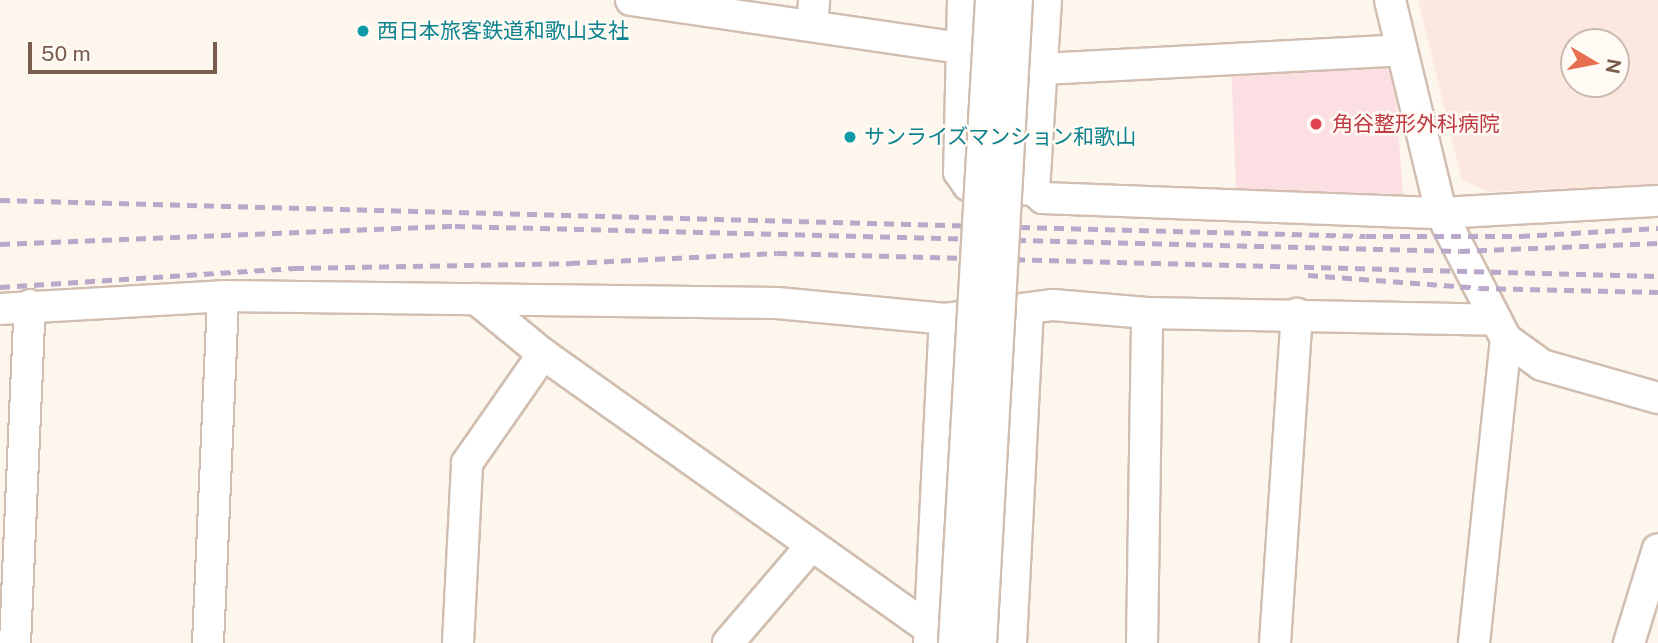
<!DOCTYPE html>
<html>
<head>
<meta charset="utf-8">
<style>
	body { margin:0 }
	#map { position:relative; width:1658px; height:643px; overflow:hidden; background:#fdf6ec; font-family:"Public Sans","Noto Sans JP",sans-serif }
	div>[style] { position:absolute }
	.commercial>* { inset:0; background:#fde8e0 }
	.medical>* { inset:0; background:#fbdfe3 }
	.roads { filter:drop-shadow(2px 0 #d1beb0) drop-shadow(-2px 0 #d1beb0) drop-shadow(0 2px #d1beb0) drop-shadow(0 -2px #d1beb0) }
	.minor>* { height:30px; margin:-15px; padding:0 15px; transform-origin:15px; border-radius:15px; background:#fff }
	.rail>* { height:5px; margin-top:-2.5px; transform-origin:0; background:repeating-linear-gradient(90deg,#b9a8c9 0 10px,transparent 0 17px) }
	.bridges { filter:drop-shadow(2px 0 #d1beb0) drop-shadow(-2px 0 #d1beb0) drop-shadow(0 2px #d1beb0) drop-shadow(0 -2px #d1beb0) }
	.minor-bridge>* { height:30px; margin:-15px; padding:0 15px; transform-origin:15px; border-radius:15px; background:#fff }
	.dots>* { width:19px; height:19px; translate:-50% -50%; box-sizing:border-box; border:4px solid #fffaf3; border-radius:50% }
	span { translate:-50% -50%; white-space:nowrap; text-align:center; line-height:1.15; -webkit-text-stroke:5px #fffaf3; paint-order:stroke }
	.culture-label { font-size:21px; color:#0d838f }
	.left { translate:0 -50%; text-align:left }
	.health-label { font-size:21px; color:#be3a42 }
	.north { position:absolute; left:1560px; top:28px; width:70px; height:70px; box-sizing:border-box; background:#fffaf3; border:2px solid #cabbb1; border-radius:50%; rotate:100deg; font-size:19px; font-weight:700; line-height:28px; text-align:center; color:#7a5c4d }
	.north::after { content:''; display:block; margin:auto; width:24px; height:32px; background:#e76f51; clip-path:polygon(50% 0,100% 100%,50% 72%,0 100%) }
	.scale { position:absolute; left:28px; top:42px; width:189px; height:32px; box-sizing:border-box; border:4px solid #7a5c4d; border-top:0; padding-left:9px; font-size:21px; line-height:24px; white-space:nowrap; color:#7a5c4d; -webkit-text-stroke:5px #fffaf3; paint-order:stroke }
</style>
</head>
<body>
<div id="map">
	<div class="commercial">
		<i style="clip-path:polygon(evenodd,1418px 0,1658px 0,1658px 184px,1488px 192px,1462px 180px,1418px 0,1574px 42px,1616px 42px,1616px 84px,1574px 84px,1574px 42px)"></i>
	</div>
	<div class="medical">
		<i style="clip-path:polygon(1231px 60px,1393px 60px,1403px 194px,1236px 189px)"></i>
	</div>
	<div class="roads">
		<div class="minor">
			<i style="left:631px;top:0;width:332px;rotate:8.3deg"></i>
			<i style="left:960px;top:48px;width:85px;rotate:14.4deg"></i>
			<i style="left:1042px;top:69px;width:360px;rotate:-3deg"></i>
			<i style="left:963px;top:0;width:172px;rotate:91.3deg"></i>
			<i style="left:959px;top:172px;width:16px;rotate:55deg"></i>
			<i style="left:968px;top:185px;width:66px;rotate:4.3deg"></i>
			<i style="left:1034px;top:190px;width:12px;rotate:42deg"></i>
			<i style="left:1043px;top:198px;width:398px;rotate:2.2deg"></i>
			<i style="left:1441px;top:213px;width:217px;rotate:-3.2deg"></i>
			<i style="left:1390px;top:0;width:219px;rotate:76.5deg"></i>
			<i style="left:1441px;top:213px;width:142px;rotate:62.7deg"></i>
			<i style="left:1506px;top:339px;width:44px;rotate:35.8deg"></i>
			<i style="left:1542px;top:365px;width:121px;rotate:15.9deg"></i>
			<i style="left:812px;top:25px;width:25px;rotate:-85deg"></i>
			<i style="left:1034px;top:190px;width:190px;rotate:-86.4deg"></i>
			<i style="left:476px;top:299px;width:87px;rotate:39.4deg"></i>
			<i style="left:543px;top:354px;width:475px;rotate:35.4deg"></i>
			<i style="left:0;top:309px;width:223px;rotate:-3.3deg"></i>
			<i style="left:223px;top:296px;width:554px;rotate:0.72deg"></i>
			<i style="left:777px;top:303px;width:169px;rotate:5.4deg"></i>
			<i style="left:945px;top:319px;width:109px;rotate:-7.4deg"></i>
			<i style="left:1053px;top:305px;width:94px;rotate:4.9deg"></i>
			<i style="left:1147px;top:313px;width:349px;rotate:1.1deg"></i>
			<i style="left:15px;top:643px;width:338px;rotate:-87.5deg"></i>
			<i style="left:208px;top:643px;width:347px;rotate:-87.5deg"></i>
			<i style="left:458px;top:643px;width:180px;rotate:-87.1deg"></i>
			<i style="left:467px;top:463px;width:133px;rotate:-55.1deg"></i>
			<i style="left:728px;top:643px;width:128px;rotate:-49.4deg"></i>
			<i style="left:929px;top:643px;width:324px;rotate:-87.2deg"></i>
			<i style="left:1011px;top:643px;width:334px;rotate:-87.1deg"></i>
			<i style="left:1142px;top:643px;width:330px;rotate:-89.1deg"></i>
			<i style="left:1275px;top:643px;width:330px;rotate:-86.2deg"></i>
			<i style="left:1474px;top:643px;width:306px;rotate:-84deg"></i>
			<i style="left:1629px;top:643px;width:98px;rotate:-72.9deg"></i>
		</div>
	</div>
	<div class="rail">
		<i style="left:0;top:200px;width:1366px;rotate:1.51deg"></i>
		<i style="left:1366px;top:236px;width:154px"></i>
		<i style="left:1520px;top:236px;width:138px;rotate:-3.3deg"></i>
		<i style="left:0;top:244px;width:455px;rotate:-2.3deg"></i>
		<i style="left:455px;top:226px;width:1005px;rotate:1.42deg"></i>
		<i style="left:1460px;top:251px;width:198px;rotate:-2.3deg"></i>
		<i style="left:1308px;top:275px;width:171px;rotate:4.3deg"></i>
		<i style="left:1479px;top:288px;width:179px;rotate:1.3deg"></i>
		<i style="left:0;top:287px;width:295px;rotate:-3.7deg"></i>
		<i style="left:294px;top:268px;width:276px;rotate:-1deg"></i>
		<i style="left:570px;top:263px;width:207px;rotate:-2.8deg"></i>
		<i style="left:777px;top:253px;width:881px;rotate:1.5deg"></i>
	</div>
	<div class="bridges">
		<div class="minor-bridge">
			<i style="left:954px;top:643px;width:644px;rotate:-86.71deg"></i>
			<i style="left:981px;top:643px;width:644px;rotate:-86.8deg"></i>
		</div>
	</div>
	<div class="dots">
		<i style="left:363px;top:31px;background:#0f9aa8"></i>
		<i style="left:1316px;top:124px;background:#e0444e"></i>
		<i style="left:850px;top:137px;background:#0f9aa8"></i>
	</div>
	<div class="culture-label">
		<span class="left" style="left:377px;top:31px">西日本旅客鉄道和歌山支社</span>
		<span class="left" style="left:864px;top:137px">サンライズマンション和歌山</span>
	</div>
	<div class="health-label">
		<span class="left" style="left:1332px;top:124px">角谷整形外科病院</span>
	</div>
	<div class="north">N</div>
	<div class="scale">50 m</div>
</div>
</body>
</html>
